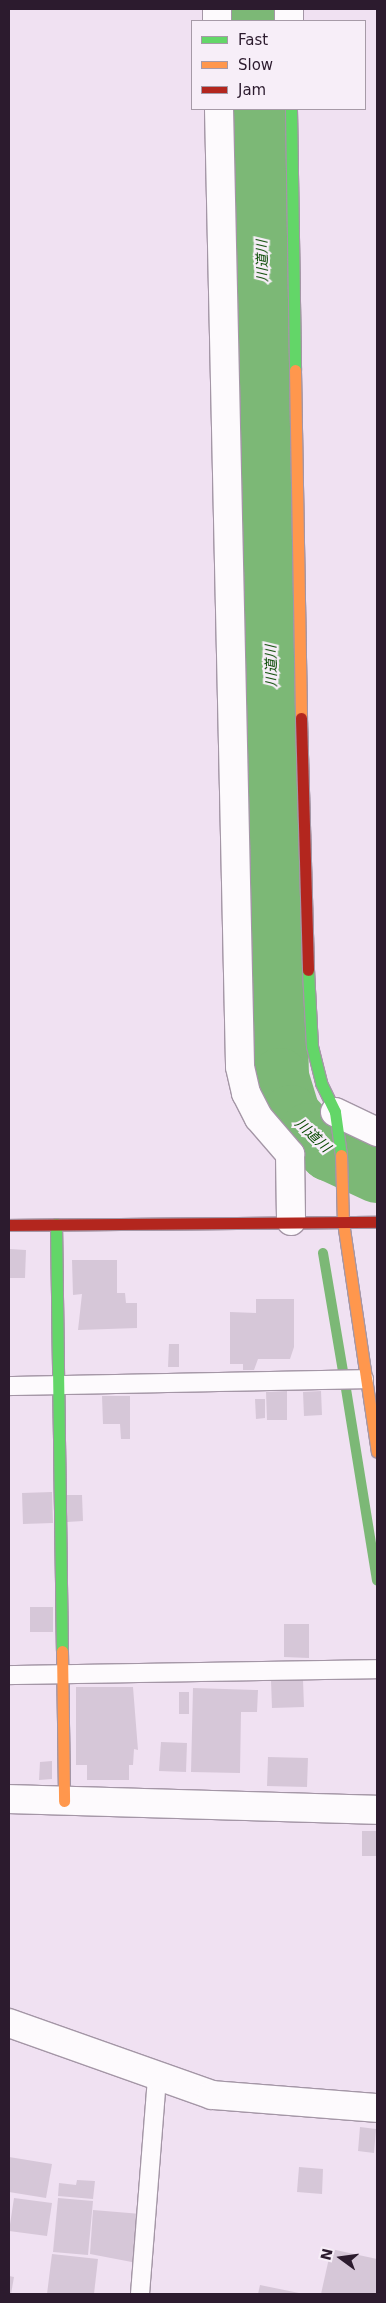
<!DOCTYPE html>
<html>
<head>
<meta charset="utf-8">
<style>
	body { margin:0 }
	#map { position:relative; width:386px; height:2303px; overflow:hidden; background:#f0e1f2; font-family:"DejaVu Sans","Noto Sans JP",sans-serif }
	div>[style] { position:absolute }
	.stream>* { height:10px; margin:-5px; padding:0 5px; transform-origin:5px; border-radius:5px; background:#7cb876 }
	.river>* { height:58px; margin:-29px; padding:0 29px; transform-origin:29px; border-radius:29px; background:#7cb876 }
	.building>* { inset:0; background:#d6c7d8 }
	.roads { filter:drop-shadow(1px 0 #a496a6) drop-shadow(-1px 0 #a496a6) drop-shadow(0 1px #a496a6) drop-shadow(0 -1px #a496a6) }
	.lane>* { height:18px; margin:-9px; padding:0 9px; transform-origin:9px; border-radius:9px; background:#fdfafd }
	.street>* { height:28px; margin:-14px; padding:0 14px; transform-origin:14px; border-radius:14px; background:#fdfafd }
	.fast>* { height:11px; margin:-5.5px; padding:0 5.5px; transform-origin:5.5px; border-radius:5.5px; background:#63d668 }
	.slow>* { height:11px; margin:-5.5px; padding:0 5.5px; transform-origin:5.5px; border-radius:5.5px; background:#ff974d }
	.jam>* { height:11px; margin:-5.5px; padding:0 5.5px; transform-origin:5.5px; border-radius:5.5px; background:#b3261e }
	span { translate:-50% -50%; white-space:nowrap; text-align:center; line-height:1.15; -webkit-text-stroke:4.5px #f7eef8; paint-order:stroke }
	.water-label { font-size:14px; color:#094a03; font-style:italic }
	.frame { position:absolute; inset:0; border:10px solid #2c1b2e; pointer-events:none }
	.legend { position:absolute; left:191px; top:20px; width:175px; height:90px; box-sizing:border-box; background:#f7eef8; border:1px solid #a69aa7; margin:0; padding:6px 9px; list-style:none; font-size:15px; color:#2c1b2e }
	.legend li { display:flex; align-items:center; gap:10px; height:25px }
	.legend b { width:25px; border:1px solid #a69aa7 }
	.north { position:absolute; left:316px; top:2233px; width:50px; height:50px; -webkit-text-stroke:4px #f7eef8; paint-order:stroke; rotate:284deg; font-size:14px; font-weight:700; line-height:20px; text-align:center; color:#2c1b2e }
	.north::after { content:''; display:block; margin:auto; width:18px; height:22px; background:#2c1b2e; clip-path:polygon(50% 0,100% 100%,50% 72%,0 100%) }
</style>
</head>
<body>
<div id="map">
	<div class="stream">
		<i style="left:308px;top:1132px;width:38px;rotate:83deg"></i>
		<i style="left:323px;top:1253px;width:120px;rotate:80.4deg"></i>
		<i style="left:346px;top:1389px;width:194px;rotate:80.8deg"></i>
	</div>
	<div class="river">
		<i style="left:256px;top:9px;width:12px;rotate:90deg"></i>
		<i style="left:258px;top:109px;width:968px;rotate:88.7deg"></i>
		<i style="left:280px;top:1077px;width:39px;rotate:73deg"></i>
		<i style="left:291px;top:1114px;width:25px;rotate:47deg"></i>
		<i style="left:308px;top:1132px;width:29px;rotate:44deg"></i>
		<i style="left:329px;top:1152px;width:53px;rotate:24.6deg"></i>
	</div>
	<div class="building">
		<i style="clip-path:polygon(9px 1249px,26px 1250px,25px 1278px,9px 1278px)"></i>
		<i style="clip-path:polygon(72px 1260px,117px 1260px,117px 1293px,125px 1293px,126px 1303px,137px 1303px,137px 1328px,78px 1330px,82px 1294px,73px 1295px)"></i>
		<i style="clip-path:polygon(256px 1299px,294px 1299px,294px 1347px,290px 1359px,258px 1359px,254px 1370px,243px 1370px,243px 1364px,230px 1364px,230px 1312px,256px 1313px)"></i>
		<i style="clip-path:polygon(169px 1344px,179px 1344px,179px 1367px,168px 1367px)"></i>
		<i style="clip-path:polygon(287px 1391px,287px 1420px,267px 1420px,266px 1392px)"></i>
		<i style="clip-path:polygon(321px 1391px,322px 1415px,304px 1416px,303px 1392px)"></i>
		<i style="clip-path:polygon(102px 1396px,130px 1396px,130px 1439px,121px 1439px,120px 1424px,103px 1424px)"></i>
		<i style="clip-path:polygon(255px 1399px,265px 1399px,265px 1418px,256px 1419px)"></i>
		<i style="clip-path:polygon(52px 1492px,53px 1523px,23px 1524px,22px 1493px)"></i>
		<i style="clip-path:polygon(67px 1495px,82px 1495px,83px 1521px,67px 1522px)"></i>
		<i style="clip-path:polygon(30px 1607px,53px 1607px,53px 1632px,30px 1632px)"></i>
		<i style="clip-path:polygon(284px 1624px,309px 1624px,309px 1658px,284px 1657px)"></i>
		<i style="clip-path:polygon(303px 1680px,304px 1707px,272px 1708px,271px 1681px)"></i>
		<i style="clip-path:polygon(76px 1687px,133px 1687px,138px 1750px,134px 1749px,133px 1765px,129px 1765px,129px 1780px,87px 1780px,87px 1765px,76px 1765px)"></i>
		<i style="clip-path:polygon(193px 1688px,258px 1690px,257px 1712px,241px 1712px,240px 1773px,191px 1772px)"></i>
		<i style="clip-path:polygon(179px 1692px,189px 1692px,189px 1714px,179px 1714px)"></i>
		<i style="clip-path:polygon(161px 1742px,187px 1743px,186px 1772px,159px 1771px)"></i>
		<i style="clip-path:polygon(268px 1757px,308px 1758px,307px 1787px,267px 1786px)"></i>
		<i style="clip-path:polygon(52px 1761px,52px 1779px,39px 1780px,40px 1762px)"></i>
		<i style="clip-path:polygon(362px 1831px,377px 1831px,377px 1856px,362px 1856px)"></i>
		<i style="clip-path:polygon(360px 2127px,376px 2129px,374px 2153px,358px 2151px)"></i>
		<i style="clip-path:polygon(9px 2157px,52px 2164px,46px 2198px,9px 2192px)"></i>
		<i style="clip-path:polygon(299px 2167px,323px 2169px,322px 2194px,297px 2192px)"></i>
		<i style="clip-path:polygon(77px 2180px,95px 2181px,93px 2199px,58px 2196px,59px 2183px,76px 2185px)"></i>
		<i style="clip-path:polygon(14px 2198px,52px 2203px,47px 2236px,9px 2231px)"></i>
		<i style="clip-path:polygon(58px 2198px,93px 2201px,88px 2255px,53px 2252px)"></i>
		<i style="clip-path:polygon(93px 2210px,141px 2214px,137px 2263px,90px 2254px)"></i>
		<i style="clip-path:polygon(331px 2249px,377px 2259px,377px 2294px,321px 2294px)"></i>
		<i style="clip-path:polygon(52px 2254px,98px 2259px,94px 2294px,47px 2294px)"></i>
		<i style="clip-path:polygon(9px 2276px,14px 2277px,11px 2294px,9px 2294px)"></i>
		<i style="clip-path:polygon(260px 2285px,299px 2293px,299px 2294px,258px 2294px)"></i>
	</div>
	<div class="roads">
		<div class="lane">
			<i style="left:9px;top:1386px;width:355px;rotate:-1.1deg"></i>
			<i style="left:9px;top:1675px;width:368px;rotate:-0.9deg"></i>
			<i style="left:140px;top:2294px;width:216px;rotate:-85.5deg"></i>
		</div>
		<div class="street">
			<i style="left:217px;top:9px;width:12px;rotate:90deg"></i>
			<i style="left:289px;top:9px;width:12px;rotate:90deg"></i>
			<i style="left:219px;top:109px;width:958px;rotate:88.74deg"></i>
			<i style="left:240px;top:1067px;width:27px;rotate:77deg"></i>
			<i style="left:246px;top:1093px;width:28px;rotate:63deg"></i>
			<i style="left:259px;top:1118px;width:48px;rotate:49.3deg"></i>
			<i style="left:290px;top:1154px;width:67px;rotate:89.1deg"></i>
			<i style="left:335px;top:1112px;width:47px;rotate:25.5deg"></i>
			<i style="left:9px;top:1799px;width:368px;rotate:1.7deg"></i>
			<i style="left:9px;top:2023px;width:215px;rotate:19.5deg"></i>
			<i style="left:212px;top:2095px;width:166px;rotate:4.5deg"></i>
		</div>
		<div class="fast">
			<i style="left:291px;top:109px;width:261px;rotate:89.1deg"></i>
			<i style="left:308px;top:970px;width:76px;rotate:87deg"></i>
			<i style="left:312px;top:1046px;width:38px;rotate:76deg"></i>
			<i style="left:321px;top:1083px;width:32px;rotate:64deg"></i>
			<i style="left:335px;top:1112px;width:43px;rotate:82.1deg"></i>
			<i style="left:56px;top:1224px;width:427px;rotate:89.2deg"></i>
		</div>
		<div class="slow">
			<i style="left:295px;top:370px;width:348px;rotate:89deg"></i>
			<i style="left:341px;top:1155px;width:67px;rotate:88.3deg"></i>
			<i style="left:343px;top:1222px;width:232px;rotate:81.6deg"></i>
			<i style="left:62px;top:1651px;width:150px;rotate:89.2deg"></i>
		</div>
		<div class="jam">
			<i style="left:301px;top:718px;width:252px;rotate:88.4deg"></i>
			<i style="left:9px;top:1225px;width:368px;rotate:-0.5deg"></i>
		</div>
	</div>
	<div class="water-label">
		<span style="left:262px;top:261px;rotate:-91deg">川道川</span>
		<span style="left:271px;top:666px;rotate:-91deg">川道川</span>
		<span style="left:313px;top:1135px;rotate:43deg">川道川</span>
	</div>
	<div class="frame"></div>
	<ul class="legend">
	<li><b style="height:6px;background:#63d668"></b>Fast</li>
	<li><b style="height:6px;background:#ff974d"></b>Slow</li>
	<li><b style="height:6px;background:#b3261e"></b>Jam</li>
	</ul>
	<div class="north">N</div>
</div>
</body>
</html>
